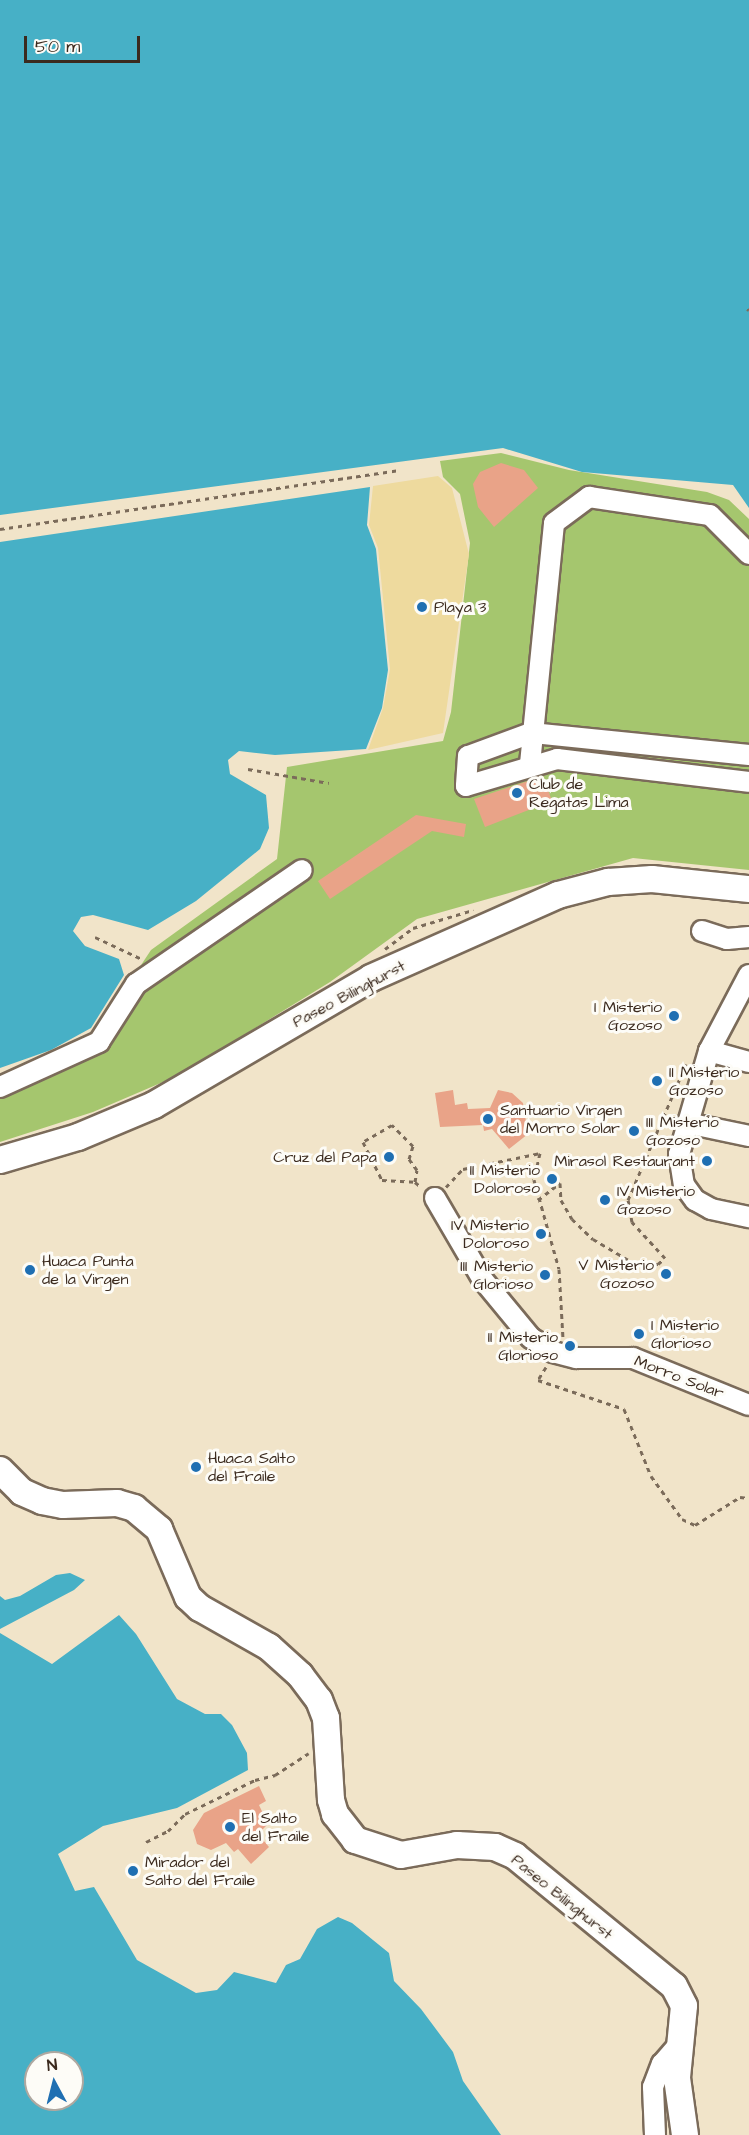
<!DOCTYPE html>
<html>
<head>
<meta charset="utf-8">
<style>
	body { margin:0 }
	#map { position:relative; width:749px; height:2135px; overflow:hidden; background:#f1e4c9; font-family:"Architects Daughter",sans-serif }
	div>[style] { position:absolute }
	.green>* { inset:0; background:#a5c66e }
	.sand>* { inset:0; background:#eeda9e }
	.water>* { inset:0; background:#47b0c6 }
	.building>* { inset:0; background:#e9a388 }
	.path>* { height:3px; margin-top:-1.5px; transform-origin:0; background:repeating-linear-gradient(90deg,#7b6b5a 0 4.5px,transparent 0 9px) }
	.roads { filter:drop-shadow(2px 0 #7b6b5a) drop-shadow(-2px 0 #7b6b5a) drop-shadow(0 2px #7b6b5a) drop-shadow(0 -2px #7b6b5a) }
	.minor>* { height:20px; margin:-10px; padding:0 10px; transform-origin:10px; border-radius:10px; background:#fff }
	.major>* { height:26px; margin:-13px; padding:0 13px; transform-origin:13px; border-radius:13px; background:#fff }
	.dots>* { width:16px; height:16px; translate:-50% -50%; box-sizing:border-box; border:3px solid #fdfcf7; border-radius:50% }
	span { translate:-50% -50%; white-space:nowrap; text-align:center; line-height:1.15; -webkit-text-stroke:6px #fdfcf7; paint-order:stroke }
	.poi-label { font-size:16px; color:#3b2a1e }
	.left { translate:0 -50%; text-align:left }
	.right { translate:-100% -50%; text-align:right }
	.street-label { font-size:16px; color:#3b2a1e }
	.north { position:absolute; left:24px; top:2051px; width:60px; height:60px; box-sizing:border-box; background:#fdfcf7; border:2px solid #afa8a0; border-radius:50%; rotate:353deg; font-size:16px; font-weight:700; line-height:24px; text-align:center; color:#3b2a1e }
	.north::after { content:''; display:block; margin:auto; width:21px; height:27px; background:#1f6fb2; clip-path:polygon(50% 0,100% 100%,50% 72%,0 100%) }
	.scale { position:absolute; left:24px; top:36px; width:116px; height:27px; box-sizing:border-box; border:3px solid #3b2a1e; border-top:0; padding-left:8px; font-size:18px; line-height:21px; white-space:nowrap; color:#3b2a1e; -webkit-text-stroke:4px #fdfcf7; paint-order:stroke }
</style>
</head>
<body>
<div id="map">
	<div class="green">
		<i style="clip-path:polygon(501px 453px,569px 470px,707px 492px,729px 500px,749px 519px,749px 870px,633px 858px,417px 919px,330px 982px,177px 1076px,93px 1112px,0 1142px,0 1081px,92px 1039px,151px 950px,277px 859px,287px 767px,443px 741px,451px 712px,470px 543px,460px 494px,443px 477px,440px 461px)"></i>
	</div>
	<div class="sand">
		<i style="clip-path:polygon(438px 476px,452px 488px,469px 554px,443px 733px,368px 750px,383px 708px,390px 669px,378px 548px,369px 525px,373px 486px)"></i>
	</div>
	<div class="water">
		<i style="clip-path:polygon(0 0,749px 0,749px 508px,733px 485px,582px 472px,503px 448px,0 515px)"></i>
		<i style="clip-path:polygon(370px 487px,367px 525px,376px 549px,388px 670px,382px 708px,366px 749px,275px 755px,239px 751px,228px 760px,230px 774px,266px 795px,269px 828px,260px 849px,196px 901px,148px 930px,93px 915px,81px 917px,73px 931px,85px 946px,119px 959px,124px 975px,91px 1028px,51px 1050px,0 1068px,0 542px)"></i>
		<i style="clip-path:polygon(70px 1573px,85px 1580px,74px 1590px,0 1629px,0 1596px,5px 1600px,20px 1596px,56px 1575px)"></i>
		<i style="clip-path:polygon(evenodd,119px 1615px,136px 1634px,177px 1699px,205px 1714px,221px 1714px,232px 1725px,247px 1753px,248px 1770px,177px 1808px,103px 1826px,58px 1854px,75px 1891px,94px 1887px,137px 1960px,196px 1993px,217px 1990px,234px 1972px,276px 1983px,286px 1965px,300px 1959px,317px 1929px,338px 1917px,352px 1923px,389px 1953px,394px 1981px,421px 2009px,453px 2052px,463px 2081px,501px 2135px,0 2135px,0 1633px,52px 1664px,119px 1615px,36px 2063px,72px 2063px,72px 2099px,36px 2099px,36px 2063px)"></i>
	</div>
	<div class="building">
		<i style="clip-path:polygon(501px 463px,524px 470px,538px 488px,494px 527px,478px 507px,473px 484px,480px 472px)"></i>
		<i style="clip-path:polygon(543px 776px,552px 801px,485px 827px,474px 799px)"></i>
		<i style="clip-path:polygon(416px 815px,466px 824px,464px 837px,432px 831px,330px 899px,318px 881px)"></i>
		<i style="clip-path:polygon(453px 1090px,455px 1105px,467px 1103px,468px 1109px,490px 1108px,498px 1090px,512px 1093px,523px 1103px,528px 1134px,509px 1149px,492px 1129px,484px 1131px,483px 1125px,440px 1127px,435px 1093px)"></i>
		<i style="clip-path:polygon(259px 1786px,266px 1801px,259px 1805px,268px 1824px,258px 1834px,269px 1847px,251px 1864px,238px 1849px,234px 1852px,226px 1843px,211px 1850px,197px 1844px,193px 1830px,204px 1813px)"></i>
	</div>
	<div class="path">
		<i style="left:747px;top:309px;width:2px;rotate:27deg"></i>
		<i style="left:0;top:529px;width:404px;rotate:-8.4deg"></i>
		<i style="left:248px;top:769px;width:82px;rotate:9.8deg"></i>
		<i style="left:95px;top:937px;width:52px;rotate:25.1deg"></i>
		<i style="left:385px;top:949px;width:35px;rotate:-37deg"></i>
		<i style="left:413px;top:928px;width:63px;rotate:-16.7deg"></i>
		<i style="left:415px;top:1182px;width:12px;rotate:-81deg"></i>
		<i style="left:417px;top:1170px;width:14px;rotate:-126deg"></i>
		<i style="left:409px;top:1159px;width:14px;rotate:-73deg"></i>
		<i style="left:413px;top:1146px;width:30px;rotate:-135deg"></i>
		<i style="left:392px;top:1125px;width:34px;rotate:150deg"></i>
		<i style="left:363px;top:1142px;width:42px;rotate:63.4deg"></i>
		<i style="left:382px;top:1180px;width:33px;rotate:3deg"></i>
		<i style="left:415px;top:1182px;width:8px;rotate:40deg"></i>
		<i style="left:446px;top:1187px;width:25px;rotate:-47deg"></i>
		<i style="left:463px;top:1169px;width:79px;rotate:-11.7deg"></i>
		<i style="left:540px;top:1153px;width:28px;rotate:103deg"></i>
		<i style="left:534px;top:1180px;width:92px;rotate:74.3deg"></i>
		<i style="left:559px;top:1269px;width:69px;rotate:86.7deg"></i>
		<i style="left:538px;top:1200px;width:28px;rotate:-38deg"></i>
		<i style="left:560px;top:1183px;width:17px;rotate:87deg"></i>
		<i style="left:561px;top:1200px;width:22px;rotate:60deg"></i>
		<i style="left:572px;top:1219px;width:29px;rotate:44deg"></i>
		<i style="left:593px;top:1239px;width:51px;rotate:30.6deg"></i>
		<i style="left:637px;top:1265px;width:21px;rotate:-3deg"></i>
		<i style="left:658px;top:1264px;width:9px;rotate:-41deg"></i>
		<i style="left:665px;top:1258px;width:49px;rotate:-132.5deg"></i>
		<i style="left:632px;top:1222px;width:22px;rotate:-100deg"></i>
		<i style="left:628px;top:1200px;width:148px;rotate:-66.9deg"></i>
		<i style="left:546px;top:1367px;width:15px;rotate:122deg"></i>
		<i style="left:538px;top:1380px;width:91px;rotate:18.6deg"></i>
		<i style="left:624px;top:1409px;width:72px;rotate:68.1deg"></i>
		<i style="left:651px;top:1476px;width:53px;rotate:54.2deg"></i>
		<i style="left:682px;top:1519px;width:14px;rotate:25deg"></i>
		<i style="left:695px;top:1525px;width:53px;rotate:-31.9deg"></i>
		<i style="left:740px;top:1497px;width:9px;rotate:6deg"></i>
		<i style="left:146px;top:1842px;width:25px;rotate:-27deg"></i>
		<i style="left:168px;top:1831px;width:24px;rotate:-45deg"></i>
		<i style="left:185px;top:1814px;width:78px;rotate:-25.9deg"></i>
		<i style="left:255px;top:1780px;width:21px;rotate:-14deg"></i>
		<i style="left:275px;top:1775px;width:40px;rotate:-32.9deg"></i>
	</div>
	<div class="roads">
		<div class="minor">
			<i style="left:749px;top:755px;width:219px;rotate:-174.2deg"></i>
			<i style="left:531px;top:733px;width:67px;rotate:159.9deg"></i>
			<i style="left:468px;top:756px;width:30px;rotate:94deg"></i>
			<i style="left:466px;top:786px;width:95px;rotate:-16.5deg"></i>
			<i style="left:557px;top:759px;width:193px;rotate:6.8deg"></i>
			<i style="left:530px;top:764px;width:242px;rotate:-84.3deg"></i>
			<i style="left:554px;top:523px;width:44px;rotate:-36.6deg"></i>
			<i style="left:589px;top:497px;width:122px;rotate:8.5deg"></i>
			<i style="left:710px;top:515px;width:55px;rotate:45deg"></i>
			<i style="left:702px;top:931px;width:26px;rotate:18deg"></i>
			<i style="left:727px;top:939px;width:22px;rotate:-5deg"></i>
			<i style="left:749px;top:975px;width:86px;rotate:117.8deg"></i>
			<i style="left:709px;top:1051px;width:107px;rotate:106.2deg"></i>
			<i style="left:679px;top:1154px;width:31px;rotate:81deg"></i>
			<i style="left:684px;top:1185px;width:19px;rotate:54deg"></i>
			<i style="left:695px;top:1200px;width:18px;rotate:29deg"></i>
			<i style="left:711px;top:1209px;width:39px;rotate:12deg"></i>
			<i style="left:709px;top:1051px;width:41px;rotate:15.4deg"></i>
			<i style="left:0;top:1087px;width:109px;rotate:-24.4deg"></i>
			<i style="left:99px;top:1042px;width:69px;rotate:-57.5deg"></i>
			<i style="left:136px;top:984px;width:201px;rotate:-34.5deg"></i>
			<i style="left:687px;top:1123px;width:63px;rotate:11.8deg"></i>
			<i style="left:435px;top:1198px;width:95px;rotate:59.7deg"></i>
			<i style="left:483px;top:1280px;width:75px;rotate:50.4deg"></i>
			<i style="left:531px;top:1338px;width:26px;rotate:32deg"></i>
			<i style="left:553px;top:1352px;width:24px;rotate:15deg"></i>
			<i style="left:576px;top:1358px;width:57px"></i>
			<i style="left:633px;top:1358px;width:125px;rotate:22.1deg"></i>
			<i style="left:655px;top:2135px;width:48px;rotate:-92.4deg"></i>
			<i style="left:653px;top:2087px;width:25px;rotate:-69deg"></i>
			<i style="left:662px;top:2064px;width:28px;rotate:-49deg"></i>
		</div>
		<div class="major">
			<i style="left:0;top:1160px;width:81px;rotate:-16.4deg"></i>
			<i style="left:78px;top:1137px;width:82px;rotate:-22.8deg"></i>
			<i style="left:154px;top:1105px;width:251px;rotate:-30.3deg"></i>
			<i style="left:371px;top:978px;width:205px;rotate:-23.9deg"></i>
			<i style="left:558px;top:895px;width:52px;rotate:-14.6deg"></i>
			<i style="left:608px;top:882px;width:44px;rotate:-3.9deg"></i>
			<i style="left:652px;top:879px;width:98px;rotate:5.9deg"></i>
			<i style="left:0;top:1470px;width:31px;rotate:45deg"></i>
			<i style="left:22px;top:1492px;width:22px;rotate:24deg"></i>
			<i style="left:42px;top:1501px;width:21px;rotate:11deg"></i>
			<i style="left:63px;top:1505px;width:54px;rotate:-2.1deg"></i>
			<i style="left:117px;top:1503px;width:18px;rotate:16deg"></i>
			<i style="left:134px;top:1508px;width:33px;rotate:40deg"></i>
			<i style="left:159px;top:1529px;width:74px;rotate:66.9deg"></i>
			<i style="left:188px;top:1597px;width:16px;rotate:43deg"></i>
			<i style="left:200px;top:1608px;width:79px;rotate:29.5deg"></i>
			<i style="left:269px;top:1647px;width:42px;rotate:42.1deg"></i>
			<i style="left:300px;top:1675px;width:31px;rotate:53deg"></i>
			<i style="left:319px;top:1700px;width:19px;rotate:69deg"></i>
			<i style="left:326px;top:1718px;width:82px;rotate:86.5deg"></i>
			<i style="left:331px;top:1800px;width:15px;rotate:74deg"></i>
			<i style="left:335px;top:1814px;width:33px;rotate:52deg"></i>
			<i style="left:355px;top:1840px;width:48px;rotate:18.1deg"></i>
			<i style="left:401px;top:1855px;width:57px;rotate:-10.1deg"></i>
			<i style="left:457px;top:1845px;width:38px;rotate:3deg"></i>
			<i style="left:495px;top:1847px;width:22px;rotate:24deg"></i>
			<i style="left:515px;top:1856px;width:205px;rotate:39.3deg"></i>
			<i style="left:674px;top:1986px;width:22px;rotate:63deg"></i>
			<i style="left:684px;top:2006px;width:72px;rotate:95.6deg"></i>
			<i style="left:677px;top:2078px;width:58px;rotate:82deg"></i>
		</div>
	</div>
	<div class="dots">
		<i style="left:422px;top:607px;background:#1f6fb2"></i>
		<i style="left:517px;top:793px;background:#1f6fb2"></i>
		<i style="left:674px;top:1016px;background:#1f6fb2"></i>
		<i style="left:657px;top:1081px;background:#1f6fb2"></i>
		<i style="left:488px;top:1119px;background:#1f6fb2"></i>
		<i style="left:634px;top:1131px;background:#1f6fb2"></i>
		<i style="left:389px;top:1157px;background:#1f6fb2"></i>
		<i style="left:707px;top:1161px;background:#1f6fb2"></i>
		<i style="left:552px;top:1179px;background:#1f6fb2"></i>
		<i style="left:605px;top:1200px;background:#1f6fb2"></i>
		<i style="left:541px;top:1234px;background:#1f6fb2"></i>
		<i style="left:30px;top:1270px;background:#1f6fb2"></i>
		<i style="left:666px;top:1274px;background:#1f6fb2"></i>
		<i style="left:545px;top:1275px;background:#1f6fb2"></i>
		<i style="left:639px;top:1334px;background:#1f6fb2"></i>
		<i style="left:570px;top:1346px;background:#1f6fb2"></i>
		<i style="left:196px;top:1467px;background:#1f6fb2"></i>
		<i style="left:230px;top:1827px;background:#1f6fb2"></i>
		<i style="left:133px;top:1871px;background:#1f6fb2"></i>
	</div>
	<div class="poi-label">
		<span class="left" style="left:434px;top:607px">Playa 3</span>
		<span class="left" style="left:529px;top:793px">Club de<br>Regatas Lima</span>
		<span class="right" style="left:662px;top:1016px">I Misterio<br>Gozoso</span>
		<span class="left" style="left:669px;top:1081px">II Misterio<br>Gozoso</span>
		<span class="left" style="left:500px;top:1119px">Santuario Virgen<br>del Morro Solar</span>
		<span class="left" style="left:646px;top:1131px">III Misterio<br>Gozoso</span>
		<span class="right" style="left:377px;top:1157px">Cruz del Papa</span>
		<span class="right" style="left:695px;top:1161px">Mirasol Restaurant</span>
		<span class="right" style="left:540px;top:1179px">II Misterio<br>Doloroso</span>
		<span class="left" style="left:617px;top:1200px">IV Misterio<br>Gozoso</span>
		<span class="right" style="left:529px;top:1234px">IV Misterio<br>Doloroso</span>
		<span class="left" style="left:42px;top:1270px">Huaca Punta<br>de la Virgen</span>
		<span class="right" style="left:654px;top:1274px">V Misterio<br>Gozoso</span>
		<span class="right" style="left:533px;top:1275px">III Misterio<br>Glorioso</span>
		<span class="left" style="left:651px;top:1334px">I Misterio<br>Glorioso</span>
		<span class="right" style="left:558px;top:1346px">II Misterio<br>Glorioso</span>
		<span class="left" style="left:208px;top:1467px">Huaca Salto<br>del Fraile</span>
		<span class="left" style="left:242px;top:1827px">El Salto<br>del Fraile</span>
		<span class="left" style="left:145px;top:1871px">Mirador del<br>Salto del Fraile</span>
	</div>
	<div class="street-label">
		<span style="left:349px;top:994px;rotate:-28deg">Paseo Bilinghurst</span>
		<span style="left:679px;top:1377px;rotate:21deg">Morro Solar</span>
		<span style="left:562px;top:1897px;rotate:39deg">Paseo Bilinghurst</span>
	</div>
	<div class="north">N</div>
	<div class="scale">50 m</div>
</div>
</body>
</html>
